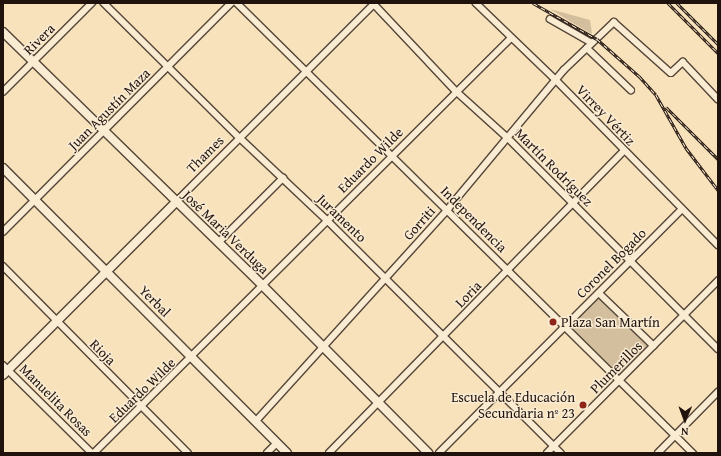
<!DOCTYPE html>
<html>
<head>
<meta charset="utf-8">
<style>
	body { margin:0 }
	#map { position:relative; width:721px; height:456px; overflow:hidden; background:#f8e2bb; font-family:"Gentium Book Plus",serif }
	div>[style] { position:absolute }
	.green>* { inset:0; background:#d3bf9e }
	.roads { filter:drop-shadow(1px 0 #564739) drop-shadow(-1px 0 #564739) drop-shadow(0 1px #564739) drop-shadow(0 -1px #564739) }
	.street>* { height:5.5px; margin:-2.75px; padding:0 2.75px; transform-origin:2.75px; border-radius:2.75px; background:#faecd3 }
	.secondary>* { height:8px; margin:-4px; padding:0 4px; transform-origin:4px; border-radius:4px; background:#faecd3 }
	.rail>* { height:3px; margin-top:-1.5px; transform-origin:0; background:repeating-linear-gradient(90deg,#faecd3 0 4.5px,#20130e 0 9px); box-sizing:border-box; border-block:1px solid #20130e }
	.dots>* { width:11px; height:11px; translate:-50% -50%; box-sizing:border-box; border:2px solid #faecd3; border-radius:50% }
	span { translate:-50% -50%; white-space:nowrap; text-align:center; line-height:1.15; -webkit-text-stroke:3px #faecd3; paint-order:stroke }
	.street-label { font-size:14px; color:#20130e }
	.poi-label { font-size:14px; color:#20130e }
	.left { translate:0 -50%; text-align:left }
	.right { translate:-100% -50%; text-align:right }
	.frame { position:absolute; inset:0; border:4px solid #20130e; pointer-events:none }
	.north { position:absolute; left:665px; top:400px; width:40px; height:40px; -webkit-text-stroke:3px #faecd3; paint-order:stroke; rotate:181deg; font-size:11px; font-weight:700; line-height:16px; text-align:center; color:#20130e }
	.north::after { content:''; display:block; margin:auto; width:14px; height:18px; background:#20130e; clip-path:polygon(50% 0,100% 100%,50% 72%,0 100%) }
</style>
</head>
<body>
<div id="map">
	<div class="green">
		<i style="clip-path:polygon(550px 9px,590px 20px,592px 34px,571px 22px)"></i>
		<i style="clip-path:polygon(599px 297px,651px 347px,620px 377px,569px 328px,570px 324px)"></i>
	</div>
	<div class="roads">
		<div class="street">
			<i style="left:104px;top:3px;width:192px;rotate:44.8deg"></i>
			<i style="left:240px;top:138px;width:120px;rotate:43.3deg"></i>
			<i style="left:327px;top:220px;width:330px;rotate:44.9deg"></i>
			<i style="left:237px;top:3px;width:641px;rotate:44.62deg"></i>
			<i style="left:373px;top:3px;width:121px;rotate:46.7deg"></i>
			<i style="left:456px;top:91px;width:70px;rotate:42.1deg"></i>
			<i style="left:508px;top:138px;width:298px;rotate:45.1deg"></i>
			<i style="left:476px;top:3px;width:112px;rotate:43.9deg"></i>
			<i style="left:557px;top:81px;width:230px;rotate:45.5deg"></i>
			<i style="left:550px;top:19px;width:48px;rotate:29.7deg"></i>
			<i style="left:587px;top:48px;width:61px;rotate:43.7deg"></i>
			<i style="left:3px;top:92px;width:126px;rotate:-45deg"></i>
			<i style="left:176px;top:202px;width:281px;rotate:-45deg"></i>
			<i style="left:3px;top:232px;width:323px;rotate:-45.1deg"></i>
			<i style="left:218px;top:243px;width:92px;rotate:-45deg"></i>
			<i style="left:3px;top:266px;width:263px;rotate:45.3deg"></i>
			<i style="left:599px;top:293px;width:76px;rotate:43.9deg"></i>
			<i style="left:3px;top:365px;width:125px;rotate:44.7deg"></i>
			<i style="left:256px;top:421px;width:286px;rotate:-47.8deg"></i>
			<i style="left:448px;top:209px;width:181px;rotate:-50.2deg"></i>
			<i style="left:564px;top:70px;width:69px;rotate:-43.8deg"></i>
			<i style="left:614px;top:22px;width:76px;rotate:41.8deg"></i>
			<i style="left:671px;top:73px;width:16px;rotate:-43deg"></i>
			<i style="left:683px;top:62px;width:51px;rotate:46.6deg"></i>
			<i style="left:94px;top:453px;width:588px;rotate:-44.86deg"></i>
			<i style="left:267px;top:453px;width:14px;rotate:-45deg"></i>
			<i style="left:329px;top:453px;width:422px;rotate:-45.7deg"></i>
			<i style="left:439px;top:453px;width:344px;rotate:-45.1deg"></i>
			<i style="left:547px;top:453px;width:243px;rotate:-45.2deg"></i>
			<i style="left:658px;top:453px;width:86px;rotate:-45.5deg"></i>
		</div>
		<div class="secondary">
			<i style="left:3px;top:32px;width:363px;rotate:44.3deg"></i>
			<i style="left:263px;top:286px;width:235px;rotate:45.3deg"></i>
			<i style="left:3px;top:168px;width:402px;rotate:45.1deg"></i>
			<i style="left:3px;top:375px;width:245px;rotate:-45deg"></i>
		</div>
	</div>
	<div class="rail">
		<i style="left:533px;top:3px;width:73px;rotate:29.4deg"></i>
		<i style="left:597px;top:39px;width:56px;rotate:41.4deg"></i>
		<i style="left:639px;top:76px;width:25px;rotate:48deg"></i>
		<i style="left:656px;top:95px;width:61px;rotate:60.5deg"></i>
		<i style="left:686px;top:148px;width:53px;rotate:52.7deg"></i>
		<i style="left:668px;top:3px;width:71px;rotate:45deg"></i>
		<i style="left:677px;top:3px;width:58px;rotate:45deg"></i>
		<i style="left:666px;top:107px;width:74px;rotate:45deg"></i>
	</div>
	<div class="dots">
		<i style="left:553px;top:322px;background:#8f2418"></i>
		<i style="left:583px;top:405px;background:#8f2418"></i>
	</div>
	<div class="street-label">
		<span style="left:39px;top:39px;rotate:-45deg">Rivera</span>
		<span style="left:109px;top:109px;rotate:-45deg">Juan Agustín Maza</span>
		<span style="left:606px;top:115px;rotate:46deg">Virrey Vértiz</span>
		<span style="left:205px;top:154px;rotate:-45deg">Thames</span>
		<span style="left:370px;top:160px;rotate:-45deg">Eduardo Wilde</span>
		<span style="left:554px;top:167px;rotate:45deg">Martín Rodríguez</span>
		<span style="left:342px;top:218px;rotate:44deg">Juramento</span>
		<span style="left:474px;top:219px;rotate:45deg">Independencia</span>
		<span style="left:419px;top:223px;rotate:-48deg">Gorriti</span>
		<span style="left:226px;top:232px;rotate:44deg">José Maria Verduga</span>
		<span style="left:611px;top:263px;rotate:-45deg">Coronel Bogado</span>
		<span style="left:468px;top:294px;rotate:-46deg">Loria</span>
		<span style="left:155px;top:301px;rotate:45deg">Yerbal</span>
		<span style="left:103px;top:352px;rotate:45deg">Rioja</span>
		<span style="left:616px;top:367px;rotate:-45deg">Plumerillos</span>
		<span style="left:142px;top:390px;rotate:-44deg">Eduardo Wilde</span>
		<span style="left:56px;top:400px;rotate:45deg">Manuelita Rosas</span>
	</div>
	<div class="poi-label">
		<span class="left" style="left:561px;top:322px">Plaza San Martín</span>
		<span class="right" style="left:575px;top:405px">Escuela de Educación<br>Secundaria nº 23</span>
	</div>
	<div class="frame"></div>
	<div class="north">N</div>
</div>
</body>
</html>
